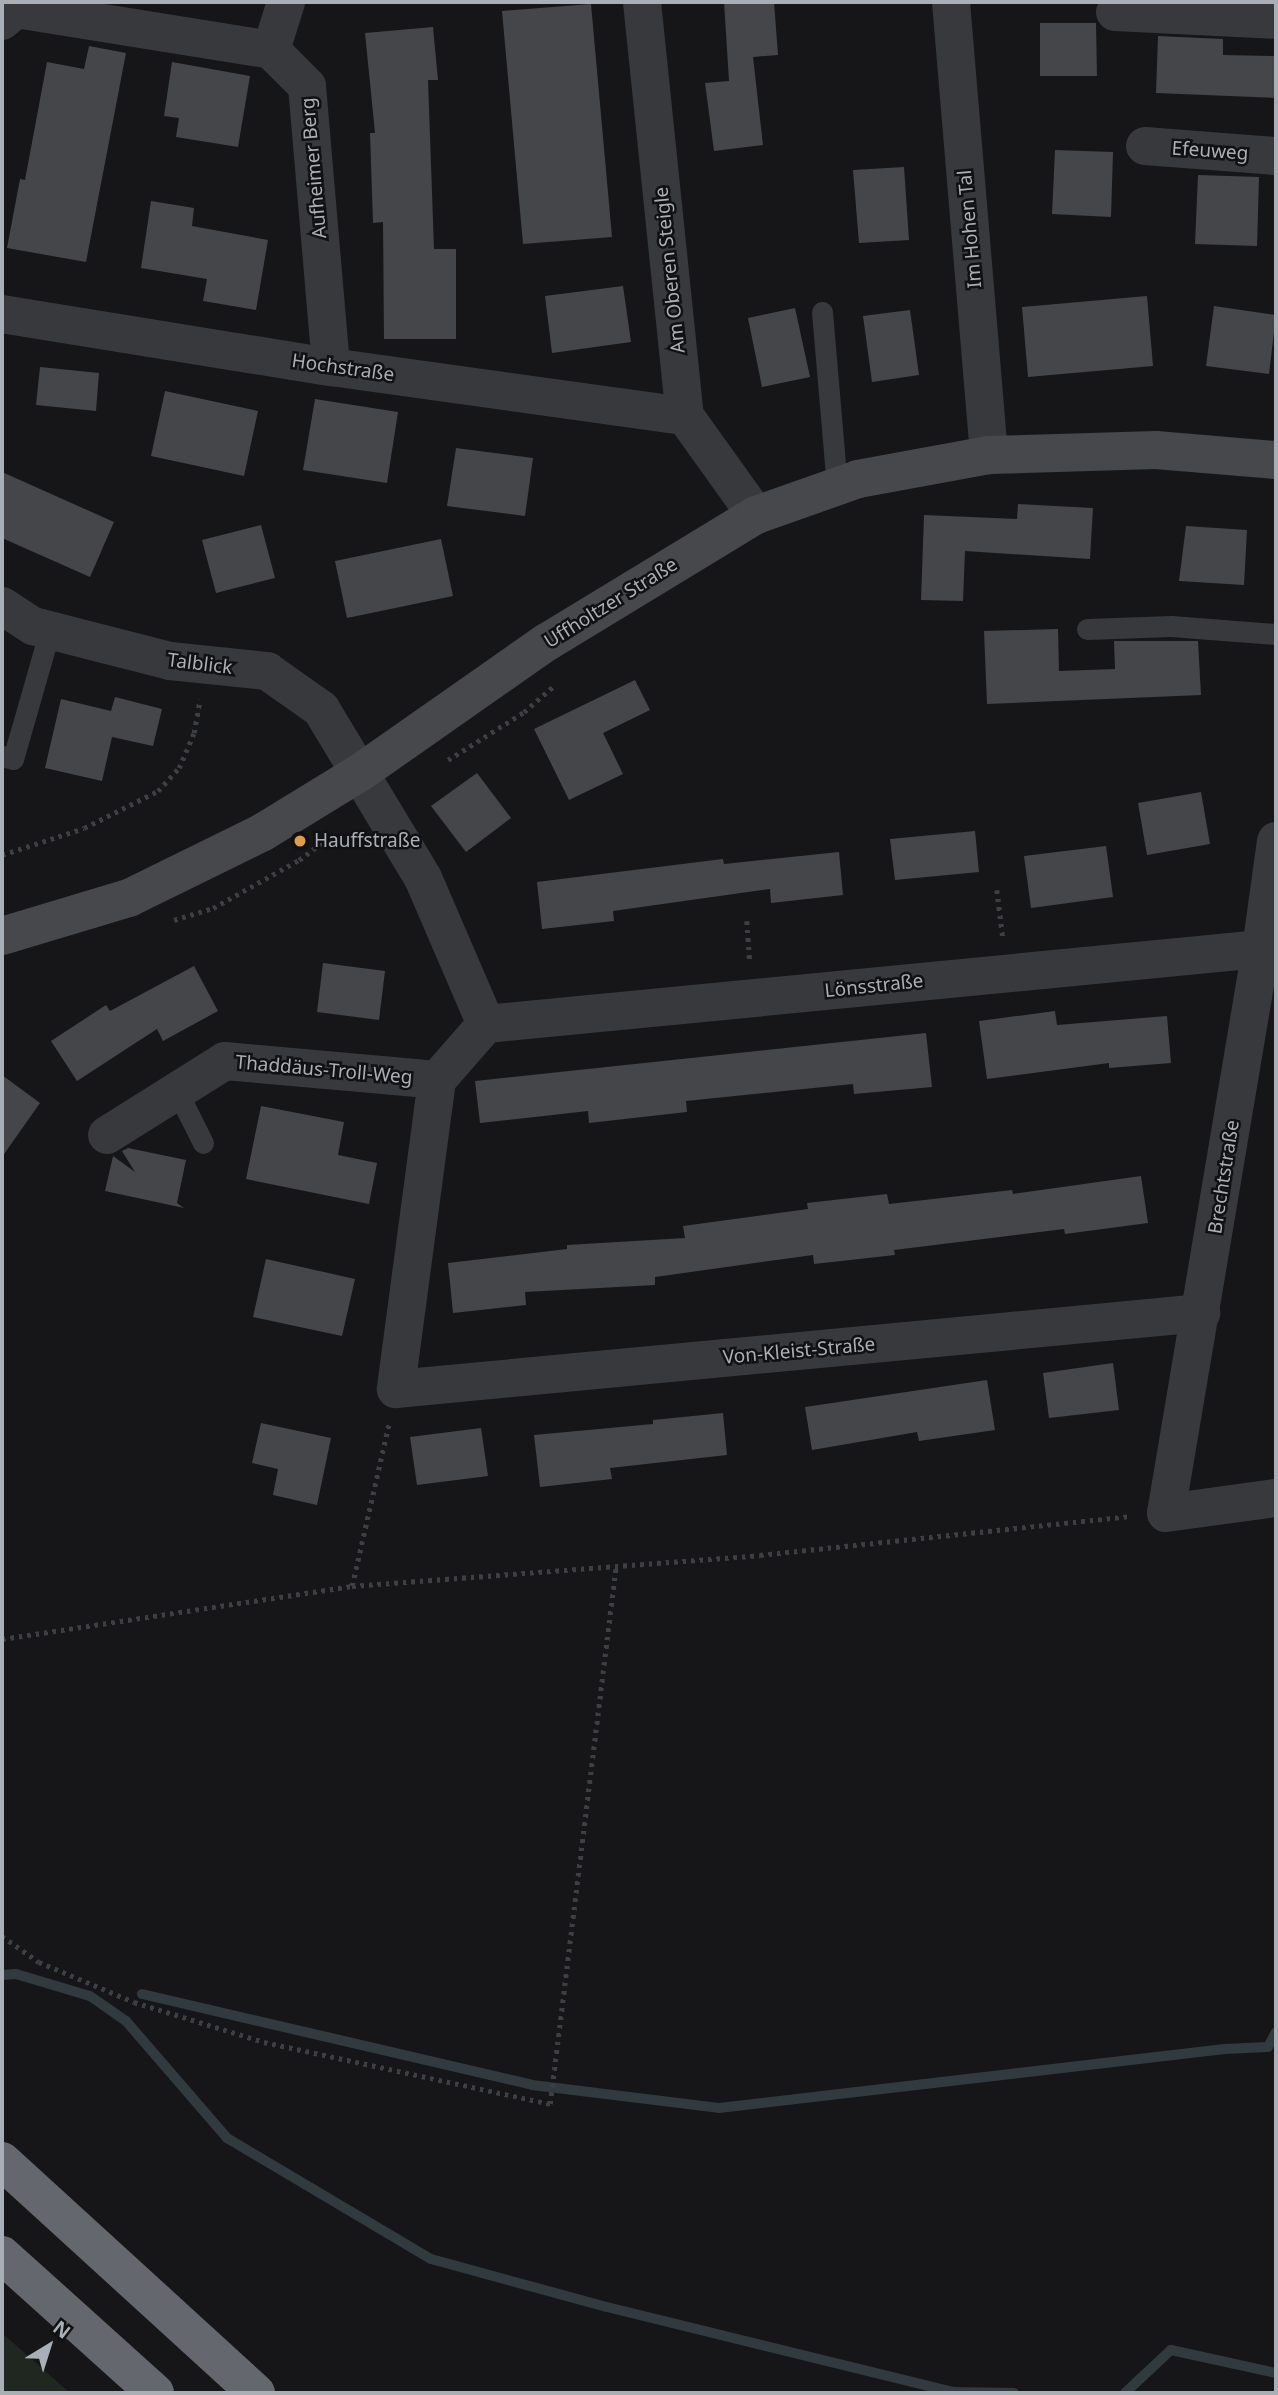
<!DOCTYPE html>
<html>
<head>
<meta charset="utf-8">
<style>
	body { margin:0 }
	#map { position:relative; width:1278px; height:2395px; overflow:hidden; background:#161618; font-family:"Noto Sans",sans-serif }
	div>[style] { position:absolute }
	.green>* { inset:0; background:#202721 }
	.stream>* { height:10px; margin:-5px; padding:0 5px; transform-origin:5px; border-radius:5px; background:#303a3f }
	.building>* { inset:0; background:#45464a }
	.path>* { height:4.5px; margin-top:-2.25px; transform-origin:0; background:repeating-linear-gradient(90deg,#3d4043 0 3.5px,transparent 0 8.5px) }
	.lane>* { height:21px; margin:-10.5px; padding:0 10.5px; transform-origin:10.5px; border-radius:10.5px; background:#37393c }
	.street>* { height:38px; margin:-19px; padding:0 19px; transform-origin:19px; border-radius:19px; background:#37393c }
	.secondary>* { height:38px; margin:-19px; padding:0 19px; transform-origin:19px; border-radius:19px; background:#46484c }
	.highway>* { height:38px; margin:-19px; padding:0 19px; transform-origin:19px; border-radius:19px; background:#64676d }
	.dots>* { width:19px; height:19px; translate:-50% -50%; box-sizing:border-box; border:4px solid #111113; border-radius:50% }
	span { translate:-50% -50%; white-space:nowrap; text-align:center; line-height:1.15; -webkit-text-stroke:5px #111113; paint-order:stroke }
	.street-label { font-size:19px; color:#a9afb6 }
	.poi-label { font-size:19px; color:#a9afb6 }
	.left { translate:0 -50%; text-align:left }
	.frame { position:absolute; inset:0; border:4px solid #a9afb6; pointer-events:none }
	.north { position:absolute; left:14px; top:2311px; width:70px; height:70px; -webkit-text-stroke:5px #111113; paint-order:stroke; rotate:38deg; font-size:19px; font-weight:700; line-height:28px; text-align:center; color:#a9afb6 }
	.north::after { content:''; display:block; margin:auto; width:24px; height:32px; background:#a9afb6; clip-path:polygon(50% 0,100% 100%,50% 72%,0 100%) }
</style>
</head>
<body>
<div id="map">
	<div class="green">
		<i style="clip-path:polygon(2px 2333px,70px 2393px,2px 2393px)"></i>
	</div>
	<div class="stream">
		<i style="left:2px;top:1975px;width:14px;rotate:-4deg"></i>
		<i style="left:16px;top:1974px;width:77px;rotate:16.6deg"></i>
		<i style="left:90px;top:1996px;width:44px;rotate:34.8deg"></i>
		<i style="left:126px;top:2021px;width:155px;rotate:49.2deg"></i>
		<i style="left:227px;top:2138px;width:237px;rotate:30.7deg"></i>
		<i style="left:431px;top:2259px;width:182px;rotate:15.3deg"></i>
		<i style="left:607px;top:2307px;width:356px;rotate:13.8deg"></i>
		<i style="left:953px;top:2392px;width:61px;rotate:0.9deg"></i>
		<i style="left:142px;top:1994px;width:400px;rotate:13.1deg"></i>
		<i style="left:532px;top:2085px;width:188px;rotate:7deg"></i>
		<i style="left:719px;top:2108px;width:509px;rotate:-6.65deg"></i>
		<i style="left:1225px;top:2049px;width:43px;rotate:-2.7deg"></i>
		<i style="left:1268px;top:2047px;width:17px;rotate:-62deg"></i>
		<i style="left:1125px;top:2393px;width:63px;rotate:-43.1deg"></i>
		<i style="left:1171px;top:2350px;width:107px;rotate:12.4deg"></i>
	</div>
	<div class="building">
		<i style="clip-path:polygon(724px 2px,774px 2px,778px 55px,753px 57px,763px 145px,714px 151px,705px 83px,729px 81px)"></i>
		<i style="clip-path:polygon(591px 4px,612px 237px,523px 244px,502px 11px)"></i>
		<i style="clip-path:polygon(1040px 23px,1096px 23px,1097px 76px,1040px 76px)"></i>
		<i style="clip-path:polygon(433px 27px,438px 80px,428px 80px,434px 249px,456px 249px,456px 339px,384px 339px,383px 222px,373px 223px,370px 133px,375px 133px,365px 33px)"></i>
		<i style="clip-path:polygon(1158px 36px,1223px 39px,1223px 55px,1276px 56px,1276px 98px,1156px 93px)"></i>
		<i style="clip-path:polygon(89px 46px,126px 53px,86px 262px,7px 248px,20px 179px,25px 180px,47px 62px,84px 69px)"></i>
		<i style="clip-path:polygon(172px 62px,250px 76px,238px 147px,176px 137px,179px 118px,164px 116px)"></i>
		<i style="clip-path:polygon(1055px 150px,1113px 152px,1111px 217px,1052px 214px)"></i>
		<i style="clip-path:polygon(904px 167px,909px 240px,859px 243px,853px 170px)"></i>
		<i style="clip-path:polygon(1198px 175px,1259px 177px,1257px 246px,1195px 244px)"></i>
		<i style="clip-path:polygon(151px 201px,194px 208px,192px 226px,268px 240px,256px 310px,203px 301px,207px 279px,141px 268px)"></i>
		<i style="clip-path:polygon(623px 286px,631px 342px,552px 353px,545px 296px)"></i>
		<i style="clip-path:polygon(1147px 296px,1153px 366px,1028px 377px,1022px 307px)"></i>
		<i style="clip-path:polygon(1214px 306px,1276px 315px,1269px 374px,1206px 366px)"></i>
		<i style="clip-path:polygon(795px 308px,810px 377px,762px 387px,748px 318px)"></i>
		<i style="clip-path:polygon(910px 310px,919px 375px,872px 382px,863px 316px)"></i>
		<i style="clip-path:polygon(40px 367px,99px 373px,96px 411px,36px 405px)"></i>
		<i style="clip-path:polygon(165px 391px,258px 411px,244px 476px,151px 456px)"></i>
		<i style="clip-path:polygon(315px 399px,398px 412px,387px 483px,303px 470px)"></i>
		<i style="clip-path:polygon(456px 448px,533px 458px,525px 516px,447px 506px)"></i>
		<i style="clip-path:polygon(2px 472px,114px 522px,90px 577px,2px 538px)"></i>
		<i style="clip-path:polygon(1018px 504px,1093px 508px,1090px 559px,965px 551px,963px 601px,921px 600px,924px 515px,1017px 519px)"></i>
		<i style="clip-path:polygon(261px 525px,275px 578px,216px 593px,202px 540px)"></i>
		<i style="clip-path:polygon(1186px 526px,1247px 530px,1244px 585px,1179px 581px)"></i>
		<i style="clip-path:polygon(441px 539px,453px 596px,347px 618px,335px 561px)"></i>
		<i style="clip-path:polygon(1058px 629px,1059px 671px,1115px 669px,1114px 641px,1198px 641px,1201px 695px,987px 704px,984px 631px)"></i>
		<i style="clip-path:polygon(635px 680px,650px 710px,603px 733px,623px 774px,569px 800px,534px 729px)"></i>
		<i style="clip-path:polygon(115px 697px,162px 709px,153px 746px,112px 737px,102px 781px,45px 768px,61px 699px,111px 711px)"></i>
		<i style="clip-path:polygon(477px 773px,511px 818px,466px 852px,431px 806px)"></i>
		<i style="clip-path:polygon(1201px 792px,1210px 844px,1147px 855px,1138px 803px)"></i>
		<i style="clip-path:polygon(975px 831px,979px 872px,895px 880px,890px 839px)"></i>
		<i style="clip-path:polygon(1106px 846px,1113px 897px,1031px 908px,1024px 856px)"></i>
		<i style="clip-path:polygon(839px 852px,843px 895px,771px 903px,770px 889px,613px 911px,614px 921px,542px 929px,537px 882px,723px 859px,724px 864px)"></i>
		<i style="clip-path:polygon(323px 963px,385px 971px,379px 1020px,317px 1012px)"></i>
		<i style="clip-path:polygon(194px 966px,218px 1011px,163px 1041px,157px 1029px,77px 1081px,51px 1041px,106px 1005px,110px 1011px)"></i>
		<i style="clip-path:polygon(1055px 1011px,1057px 1025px,1167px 1016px,1171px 1063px,1109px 1068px,1109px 1063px,987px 1079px,979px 1021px)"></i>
		<i style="clip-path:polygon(926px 1033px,932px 1087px,854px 1094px,853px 1084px,686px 1101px,687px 1112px,589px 1123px,588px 1111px,480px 1123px,475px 1081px)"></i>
		<i style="clip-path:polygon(2px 1075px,40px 1103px,2px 1157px)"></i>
		<i style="clip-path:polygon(261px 1106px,344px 1122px,338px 1155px,377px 1163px,369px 1204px,246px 1179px)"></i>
		<i style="clip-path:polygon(128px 1148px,186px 1160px,177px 1203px,184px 1208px,105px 1191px,113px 1156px,135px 1172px,122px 1151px)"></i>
		<i style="clip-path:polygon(1141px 1176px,1148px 1223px,1065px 1234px,1064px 1229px,894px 1250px,895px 1255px,814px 1264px,813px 1255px,655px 1277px,655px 1285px,525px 1292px,526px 1305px,453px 1313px,448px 1263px,567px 1249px,567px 1245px,685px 1238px,683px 1226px,808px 1209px,807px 1203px,887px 1194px,889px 1204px,1012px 1190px,1013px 1194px)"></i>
		<i style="clip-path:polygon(266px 1259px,355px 1279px,342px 1336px,253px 1317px)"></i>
		<i style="clip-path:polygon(1113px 1363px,1119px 1410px,1049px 1418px,1043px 1373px)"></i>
		<i style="clip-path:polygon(987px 1380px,995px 1430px,919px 1441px,917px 1432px,812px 1450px,805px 1407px)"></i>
		<i style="clip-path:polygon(723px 1413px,727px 1455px,610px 1468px,612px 1479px,540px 1487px,534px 1435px,653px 1424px,653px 1420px)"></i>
		<i style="clip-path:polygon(261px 1423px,331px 1438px,317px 1505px,273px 1495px,278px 1469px,252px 1463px)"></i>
		<i style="clip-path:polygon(481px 1428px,488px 1476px,417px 1485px,410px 1437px)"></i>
	</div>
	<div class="path">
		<i style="left:448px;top:760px;width:90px;rotate:-32.3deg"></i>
		<i style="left:524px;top:712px;width:41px;rotate:-41.1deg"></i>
		<i style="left:2px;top:855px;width:86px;rotate:-18.2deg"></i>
		<i style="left:84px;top:828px;width:83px;rotate:-26.6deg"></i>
		<i style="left:158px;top:791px;width:31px;rotate:-48deg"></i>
		<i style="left:179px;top:768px;width:38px;rotate:-67deg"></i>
		<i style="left:194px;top:733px;width:34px;rotate:-80deg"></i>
		<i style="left:997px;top:890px;width:48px;rotate:82.9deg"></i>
		<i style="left:174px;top:920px;width:41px;rotate:-17.1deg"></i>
		<i style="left:213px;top:908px;width:98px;rotate:-29.2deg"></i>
		<i style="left:299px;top:860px;width:34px;rotate:-37deg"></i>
		<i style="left:747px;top:921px;width:42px;rotate:85.9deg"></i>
		<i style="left:352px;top:1586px;width:167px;rotate:-77.2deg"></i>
		<i style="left:2px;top:1639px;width:354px;rotate:-8.6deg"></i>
		<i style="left:352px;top:1586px;width:409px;rotate:-4.3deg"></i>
		<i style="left:760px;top:1555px;width:372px;rotate:-6deg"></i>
		<i style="left:2px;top:1936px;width:45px;rotate:35.1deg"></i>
		<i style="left:39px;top:1962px;width:103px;rotate:22.8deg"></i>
		<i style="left:134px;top:2002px;width:136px;rotate:17.1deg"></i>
		<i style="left:264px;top:2042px;width:293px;rotate:12.2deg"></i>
		<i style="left:550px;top:2104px;width:542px;rotate:-83.01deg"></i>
	</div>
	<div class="lane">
		<i style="left:822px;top:312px;width:176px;rotate:85.1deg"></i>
		<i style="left:1087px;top:629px;width:84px;rotate:-2deg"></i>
		<i style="left:1171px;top:626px;width:105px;rotate:4.4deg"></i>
		<i style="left:2px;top:756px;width:11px;rotate:15deg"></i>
		<i style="left:13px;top:759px;width:134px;rotate:-74deg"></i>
		<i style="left:177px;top:1091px;width:58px;rotate:63.4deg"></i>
	</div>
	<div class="street">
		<i style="left:642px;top:2px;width:416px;rotate:84.1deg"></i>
		<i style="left:685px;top:416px;width:122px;rotate:54.4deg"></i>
		<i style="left:951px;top:2px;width:455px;rotate:85.2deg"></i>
		<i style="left:1115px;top:12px;width:161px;rotate:2.8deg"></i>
		<i style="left:2px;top:21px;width:18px;rotate:-41deg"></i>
		<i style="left:16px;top:9px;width:258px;rotate:9.1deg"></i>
		<i style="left:271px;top:50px;width:51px;rotate:45deg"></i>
		<i style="left:307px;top:86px;width:282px;rotate:85.1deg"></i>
		<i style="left:271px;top:50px;width:50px;rotate:-72.6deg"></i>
		<i style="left:1145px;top:146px;width:131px;rotate:4.4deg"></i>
		<i style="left:2px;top:314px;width:333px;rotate:9.2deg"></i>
		<i style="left:331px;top:367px;width:357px;rotate:7.9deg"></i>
		<i style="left:2px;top:606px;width:37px;rotate:33deg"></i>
		<i style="left:33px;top:626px;width:141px;rotate:14.3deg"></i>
		<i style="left:170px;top:661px;width:98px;rotate:5.9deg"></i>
		<i style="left:267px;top:671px;width:66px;rotate:35.1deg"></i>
		<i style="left:321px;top:709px;width:197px;rotate:58.9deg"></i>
		<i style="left:423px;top:878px;width:159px;rotate:66.7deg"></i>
		<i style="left:486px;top:1024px;width:74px;rotate:131.2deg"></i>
		<i style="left:437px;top:1080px;width:312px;rotate:97.6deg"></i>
		<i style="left:396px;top:1389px;width:809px;rotate:-5.39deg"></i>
		<i style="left:1276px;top:841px;width:109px;rotate:97.9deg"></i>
		<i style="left:1261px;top:949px;width:572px;rotate:99.56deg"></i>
		<i style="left:1166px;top:1513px;width:111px;rotate:-7.8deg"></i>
		<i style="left:486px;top:1024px;width:779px;rotate:-5.53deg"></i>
		<i style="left:107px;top:1135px;width:139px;rotate:-32.1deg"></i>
		<i style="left:225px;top:1061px;width:213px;rotate:5.1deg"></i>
	</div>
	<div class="secondary">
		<i style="left:2px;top:936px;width:133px;rotate:-16.7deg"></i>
		<i style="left:129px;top:898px;width:149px;rotate:-26.2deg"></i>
		<i style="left:263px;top:832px;width:115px;rotate:-31.5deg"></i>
		<i style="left:361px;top:772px;width:227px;rotate:-35deg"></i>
		<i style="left:547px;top:642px;width:245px;rotate:-31.3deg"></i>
		<i style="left:756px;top:515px;width:108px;rotate:-19.4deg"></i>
		<i style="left:858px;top:479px;width:133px;rotate:-10.4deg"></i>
		<i style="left:989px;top:455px;width:167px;rotate:-1.7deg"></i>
		<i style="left:1156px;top:450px;width:120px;rotate:4.8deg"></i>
	</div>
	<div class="highway">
		<i style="left:2px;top:2161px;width:344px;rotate:42.4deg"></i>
		<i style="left:2px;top:2255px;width:206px;rotate:42deg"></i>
	</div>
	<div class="dots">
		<i style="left:300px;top:841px;background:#e19d45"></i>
	</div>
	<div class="street-label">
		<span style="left:1210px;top:151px;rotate:4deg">Efeuweg</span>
		<span style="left:314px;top:168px;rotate:-95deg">Aufheimer Berg</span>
		<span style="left:970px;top:229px;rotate:-95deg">Im Hohen Tal</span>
		<span style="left:670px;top:270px;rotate:-96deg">Am Oberen Steigle</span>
		<span style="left:343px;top:368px;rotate:8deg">Hochstraße</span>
		<span style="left:611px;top:603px;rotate:-32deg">Uffholtzer Straße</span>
		<span style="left:200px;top:664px;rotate:7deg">Talblick</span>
		<span style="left:874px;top:986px;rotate:-6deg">Lönsstraße</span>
		<span style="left:324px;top:1070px;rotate:5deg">Thaddäus-Troll-Weg</span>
		<span style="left:1224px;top:1177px;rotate:-81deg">Brechtstraße</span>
		<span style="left:799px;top:1351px;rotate:-5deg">Von-Kleist-Straße</span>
	</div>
	<div class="poi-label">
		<span class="left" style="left:314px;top:841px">Hauffstraße</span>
	</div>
	<div class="frame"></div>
	<div class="north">N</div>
</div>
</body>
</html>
